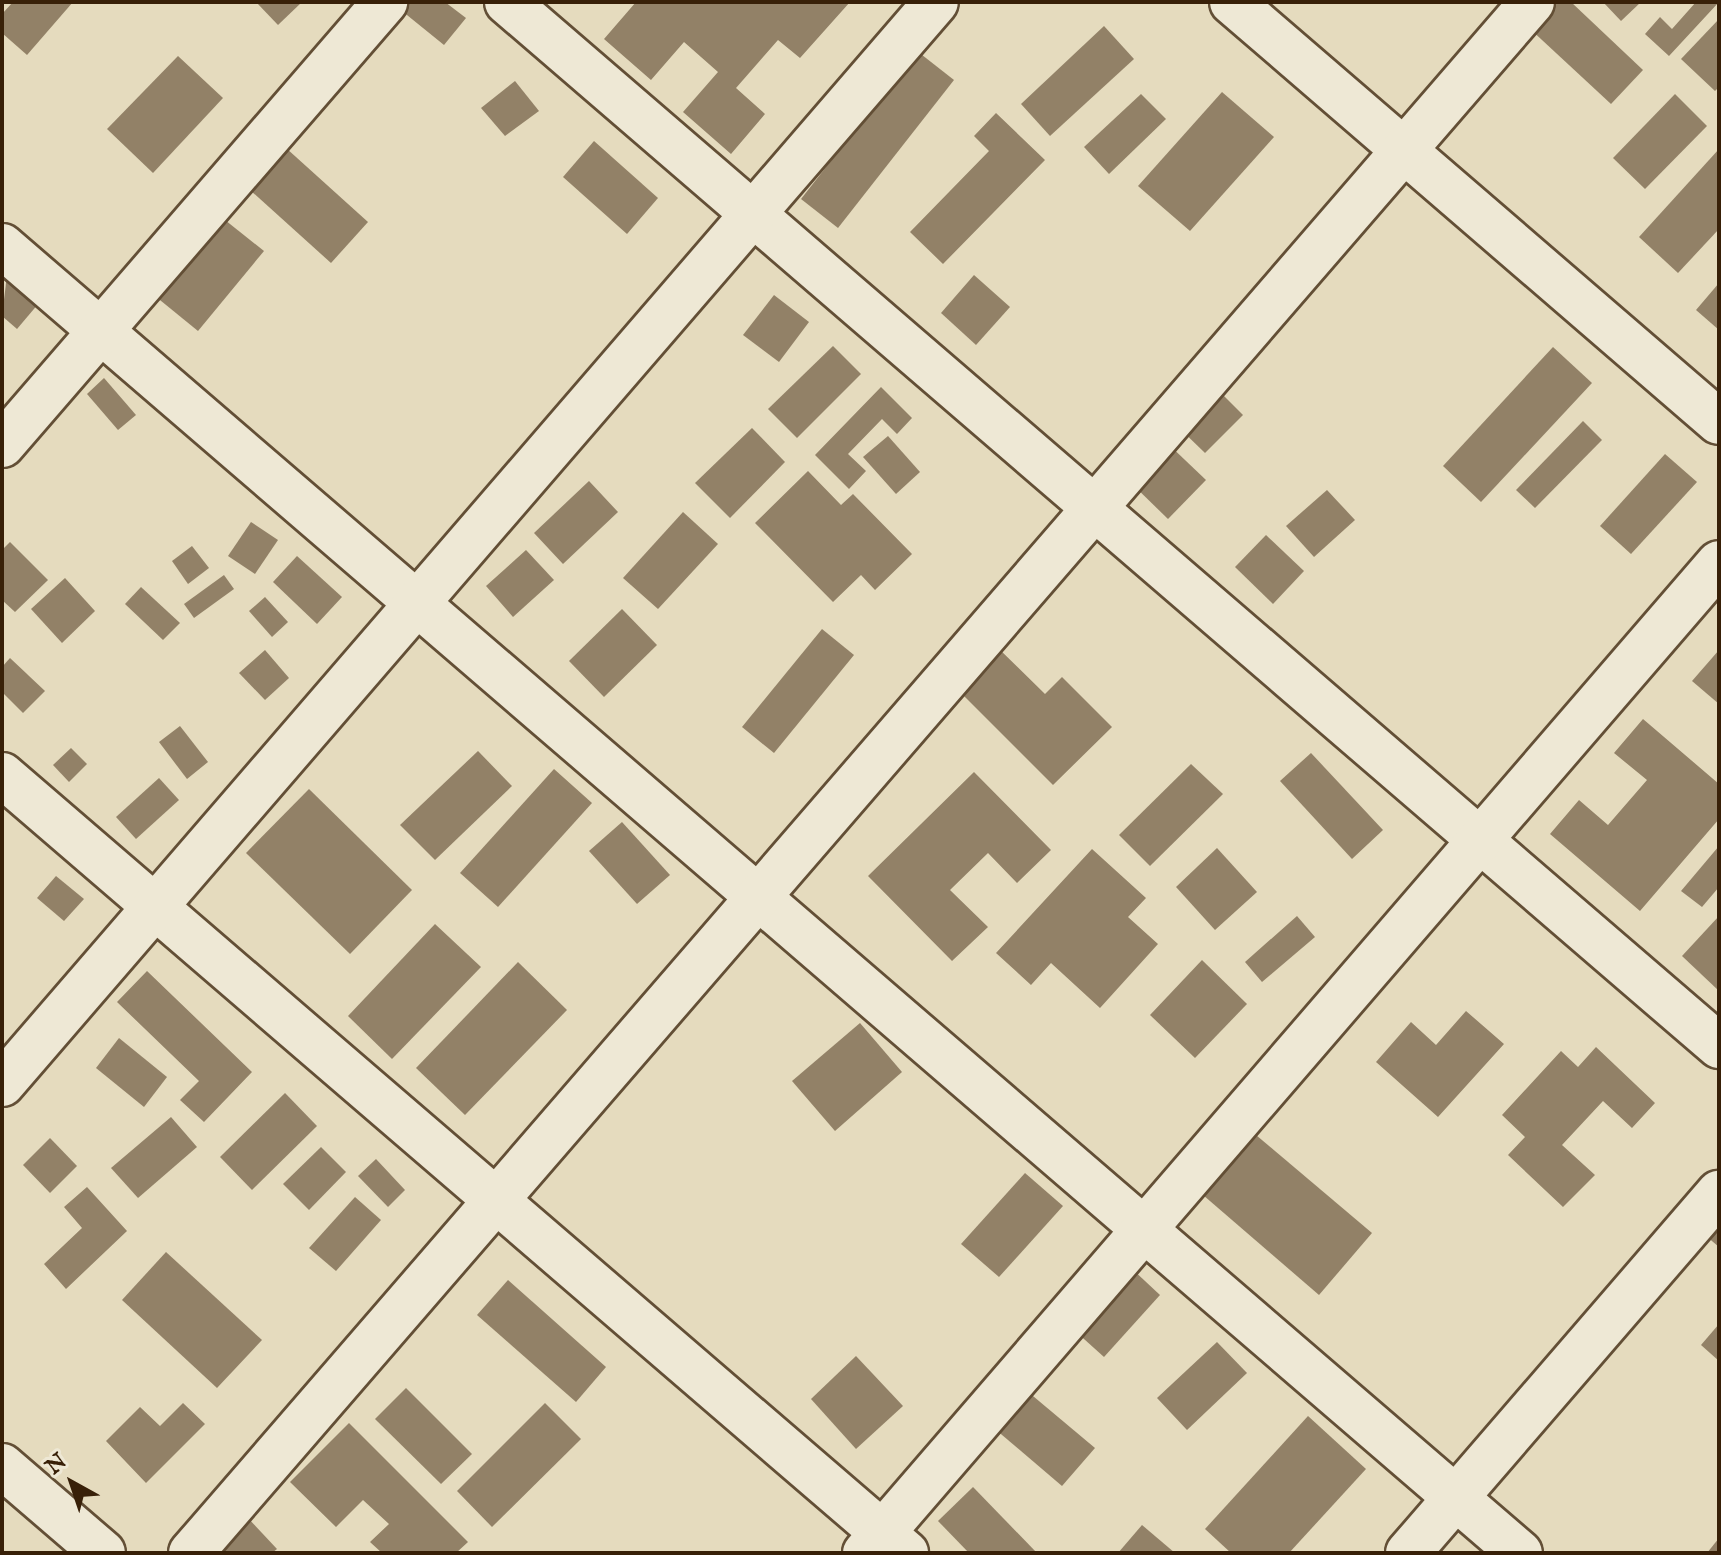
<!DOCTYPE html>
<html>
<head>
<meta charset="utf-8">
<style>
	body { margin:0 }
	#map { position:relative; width:1721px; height:1555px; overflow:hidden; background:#e5dbbe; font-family:"IM FELL English",serif }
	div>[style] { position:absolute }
	.building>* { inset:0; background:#928167 }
	.roads { filter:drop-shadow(2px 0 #634f36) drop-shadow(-2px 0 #634f36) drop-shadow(0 2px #634f36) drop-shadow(0 -2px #634f36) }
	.street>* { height:44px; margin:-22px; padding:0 22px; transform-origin:22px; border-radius:22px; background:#eee8d5 }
	.secondary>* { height:44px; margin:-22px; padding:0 22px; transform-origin:22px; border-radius:22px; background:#eee8d5 }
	span { translate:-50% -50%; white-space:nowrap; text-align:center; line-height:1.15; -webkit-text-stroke:6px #eee8d5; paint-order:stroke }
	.frame { position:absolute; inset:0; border:4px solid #382008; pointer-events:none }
	.north { position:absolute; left:32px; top:1443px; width:80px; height:80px; -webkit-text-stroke:6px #eee8d5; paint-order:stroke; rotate:320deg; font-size:22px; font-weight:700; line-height:32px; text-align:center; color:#382008 }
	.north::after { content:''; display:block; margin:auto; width:28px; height:36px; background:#382008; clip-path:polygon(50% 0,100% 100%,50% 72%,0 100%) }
</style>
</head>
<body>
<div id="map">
	<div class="building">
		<i style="clip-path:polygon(13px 2px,73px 2px,27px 55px,2px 33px,2px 14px)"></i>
		<i style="clip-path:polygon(256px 2px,302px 2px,278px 25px)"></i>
		<i style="clip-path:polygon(409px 2px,445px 2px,466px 18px,444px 45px,402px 11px)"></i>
		<i style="clip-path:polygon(636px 2px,850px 2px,800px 58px,778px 40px,736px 88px,765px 114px,731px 154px,683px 112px,718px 72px,684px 42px,651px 80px,604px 39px)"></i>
		<i style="clip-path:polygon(1552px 2px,1571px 2px,1643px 70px,1611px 104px,1528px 27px)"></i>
		<i style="clip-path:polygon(1603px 2px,1641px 2px,1621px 21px)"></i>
		<i style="clip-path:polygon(1696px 2px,1719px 2px,1669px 56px,1645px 34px,1660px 17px,1672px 29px)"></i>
		<i style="clip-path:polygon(1719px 19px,1719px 87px,1715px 91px,1681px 59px)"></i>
		<i style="clip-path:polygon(1104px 26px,1134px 59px,1050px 136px,1021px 104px)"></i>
		<i style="clip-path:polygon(917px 51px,954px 80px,838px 228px,801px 199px)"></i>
		<i style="clip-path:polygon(178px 56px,223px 98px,153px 173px,107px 129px)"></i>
		<i style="clip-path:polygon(515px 81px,539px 111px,505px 136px,481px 108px)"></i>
		<i style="clip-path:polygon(1222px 92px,1274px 137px,1190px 231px,1138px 186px)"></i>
		<i style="clip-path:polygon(1141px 94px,1166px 119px,1109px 174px,1084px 147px)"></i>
		<i style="clip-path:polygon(1675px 94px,1707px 126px,1645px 189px,1613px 158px)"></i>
		<i style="clip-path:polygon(996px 113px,1045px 160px,943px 264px,910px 232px,989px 151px,974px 136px)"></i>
		<i style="clip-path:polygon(594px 141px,658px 198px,627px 234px,563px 177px)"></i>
		<i style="clip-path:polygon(286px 148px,368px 222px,331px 263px,250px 190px)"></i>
		<i style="clip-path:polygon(1719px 149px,1719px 229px,1678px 273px,1639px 237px)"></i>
		<i style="clip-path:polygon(220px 216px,264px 251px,198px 331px,155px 296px)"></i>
		<i style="clip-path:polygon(7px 275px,39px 303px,17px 329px,2px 316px)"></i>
		<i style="clip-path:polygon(974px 275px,1010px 307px,976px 345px,941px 313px)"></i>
		<i style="clip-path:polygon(1719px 283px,1719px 330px,1696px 310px)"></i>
		<i style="clip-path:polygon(774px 295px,809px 322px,779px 362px,743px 335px)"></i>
		<i style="clip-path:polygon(833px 346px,861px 374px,797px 438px,768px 409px)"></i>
		<i style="clip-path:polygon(1553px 347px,1592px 383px,1481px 502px,1443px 466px)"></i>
		<i style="clip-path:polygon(104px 378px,136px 415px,118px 430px,87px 394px)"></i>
		<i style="clip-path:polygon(1211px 383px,1243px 415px,1205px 453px,1172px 421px)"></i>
		<i style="clip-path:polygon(881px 387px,912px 418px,897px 434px,882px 419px,848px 454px,866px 471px,849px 489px,815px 455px)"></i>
		<i style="clip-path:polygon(1583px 421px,1602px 440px,1535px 508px,1516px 490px)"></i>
		<i style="clip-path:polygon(752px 428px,785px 462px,730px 518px,695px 483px)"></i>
		<i style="clip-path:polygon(888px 436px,920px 472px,896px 494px,863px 457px)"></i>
		<i style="clip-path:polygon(1164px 440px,1206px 480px,1168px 519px,1127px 479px)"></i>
		<i style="clip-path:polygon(1665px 454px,1697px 482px,1631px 554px,1600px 526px)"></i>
		<i style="clip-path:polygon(808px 471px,841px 505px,853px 494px,912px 554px,875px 590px,861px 575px,833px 602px,755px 523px)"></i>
		<i style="clip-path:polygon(589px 481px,618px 512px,563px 564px,534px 533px)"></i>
		<i style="clip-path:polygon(1327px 490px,1355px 520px,1314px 557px,1286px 526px)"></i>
		<i style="clip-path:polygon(683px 512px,718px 544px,658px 609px,623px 578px)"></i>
		<i style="clip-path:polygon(251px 522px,278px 540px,255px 574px,228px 556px)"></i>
		<i style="clip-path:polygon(1266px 535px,1304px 571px,1273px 604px,1235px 567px)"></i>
		<i style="clip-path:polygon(10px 542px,48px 580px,15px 612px,2px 600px,2px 550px)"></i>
		<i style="clip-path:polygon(192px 546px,209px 568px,188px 584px,172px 561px)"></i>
		<i style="clip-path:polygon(526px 550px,554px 580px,513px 617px,486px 586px)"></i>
		<i style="clip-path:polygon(297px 556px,342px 597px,317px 624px,273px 582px)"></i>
		<i style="clip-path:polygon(224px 575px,234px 589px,194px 618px,184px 604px)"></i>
		<i style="clip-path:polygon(65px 578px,95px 611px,62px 643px,31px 609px)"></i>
		<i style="clip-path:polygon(141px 587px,180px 623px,163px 640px,125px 604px)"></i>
		<i style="clip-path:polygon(265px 597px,288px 622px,272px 637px,249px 611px)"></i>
		<i style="clip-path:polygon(622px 609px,657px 645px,604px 697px,569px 661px)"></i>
		<i style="clip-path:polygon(822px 629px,854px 655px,774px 753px,742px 727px)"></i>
		<i style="clip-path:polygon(995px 645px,1045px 694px,1062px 677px,1112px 727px,1053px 785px,955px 687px)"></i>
		<i style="clip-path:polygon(265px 650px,289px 678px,265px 700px,239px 673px)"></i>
		<i style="clip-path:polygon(1719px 650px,1719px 704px,1692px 681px)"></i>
		<i style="clip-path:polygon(10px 658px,45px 691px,23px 713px,2px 692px,2px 667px)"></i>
		<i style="clip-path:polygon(1643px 719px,1719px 784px,1719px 819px,1640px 911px,1550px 834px,1579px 800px,1608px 825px,1647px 780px,1614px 753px)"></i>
		<i style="clip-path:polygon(180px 726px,208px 762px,187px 779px,159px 742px)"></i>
		<i style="clip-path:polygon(71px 748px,87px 764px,69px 782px,53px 765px)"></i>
		<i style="clip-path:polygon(478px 751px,512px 786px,435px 860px,400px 825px)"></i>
		<i style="clip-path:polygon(1311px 753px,1383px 830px,1352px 859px,1280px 781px)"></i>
		<i style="clip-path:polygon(1191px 764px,1223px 794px,1150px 866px,1119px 835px)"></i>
		<i style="clip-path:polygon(554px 769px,592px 803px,498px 907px,460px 873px)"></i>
		<i style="clip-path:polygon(974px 772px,1051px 850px,1017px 883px,988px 853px,950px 890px,988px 927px,952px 961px,868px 876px)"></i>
		<i style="clip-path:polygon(159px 778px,179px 800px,136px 839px,116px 817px)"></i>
		<i style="clip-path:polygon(309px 789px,412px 890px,350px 954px,246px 853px)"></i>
		<i style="clip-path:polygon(622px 822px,670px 875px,637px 904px,589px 851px)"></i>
		<i style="clip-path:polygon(1719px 846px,1719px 887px,1702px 907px,1681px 891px)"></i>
		<i style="clip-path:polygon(1217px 848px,1257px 892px,1215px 930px,1176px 887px)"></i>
		<i style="clip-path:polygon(1092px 849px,1146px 898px,1128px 917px,1158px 944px,1100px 1008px,1051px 963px,1031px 985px,996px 953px)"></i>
		<i style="clip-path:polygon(56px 876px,84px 899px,64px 921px,37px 898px)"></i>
		<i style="clip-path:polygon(1297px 916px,1315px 937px,1262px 982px,1245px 962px)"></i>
		<i style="clip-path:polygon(1719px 916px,1719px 991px,1682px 956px)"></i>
		<i style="clip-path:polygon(435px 924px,481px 967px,392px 1059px,348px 1016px)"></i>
		<i style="clip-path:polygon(1202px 960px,1247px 1004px,1195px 1058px,1150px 1015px)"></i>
		<i style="clip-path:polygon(518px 962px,567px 1010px,465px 1115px,416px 1068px)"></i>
		<i style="clip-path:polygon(147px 971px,252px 1072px,204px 1122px,180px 1100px,199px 1081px,117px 1002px)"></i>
		<i style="clip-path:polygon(1466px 1011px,1504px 1044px,1438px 1117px,1376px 1062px,1411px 1022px,1436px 1045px)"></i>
		<i style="clip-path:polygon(860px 1023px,902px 1072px,835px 1131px,792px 1081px)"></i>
		<i style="clip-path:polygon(119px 1038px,167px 1077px,144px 1107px,96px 1068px)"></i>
		<i style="clip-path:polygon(1596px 1047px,1655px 1103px,1632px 1128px,1603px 1101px,1562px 1145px,1595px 1175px,1563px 1207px,1508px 1155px,1525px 1137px,1502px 1115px,1561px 1051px,1578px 1067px)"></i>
		<i style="clip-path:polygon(285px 1093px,317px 1126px,252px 1190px,220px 1157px)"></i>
		<i style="clip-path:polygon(171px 1117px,197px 1147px,138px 1198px,111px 1168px)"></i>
		<i style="clip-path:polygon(1256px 1135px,1372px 1233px,1319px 1295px,1203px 1195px)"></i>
		<i style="clip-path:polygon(50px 1138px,77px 1166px,50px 1193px,23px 1165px)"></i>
		<i style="clip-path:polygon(321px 1147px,346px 1172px,309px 1210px,283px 1184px)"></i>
		<i style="clip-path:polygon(376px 1159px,405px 1190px,388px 1207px,358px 1176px)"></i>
		<i style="clip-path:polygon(1025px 1173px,1063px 1206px,999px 1277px,961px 1244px)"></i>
		<i style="clip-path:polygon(87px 1187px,127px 1231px,66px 1289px,44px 1264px,82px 1228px,64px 1207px)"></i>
		<i style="clip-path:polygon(355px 1197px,381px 1220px,336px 1271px,309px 1248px)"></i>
		<i style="clip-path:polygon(1719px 1207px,1719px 1247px,1699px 1230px)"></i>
		<i style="clip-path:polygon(166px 1252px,262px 1340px,217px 1388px,122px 1300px)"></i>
		<i style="clip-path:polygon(1130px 1267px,1160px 1295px,1104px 1357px,1074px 1330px)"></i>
		<i style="clip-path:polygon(508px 1280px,606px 1367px,576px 1402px,477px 1315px)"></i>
		<i style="clip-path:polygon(1719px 1324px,1719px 1361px,1701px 1345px)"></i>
		<i style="clip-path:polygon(1217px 1342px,1247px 1373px,1187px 1430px,1157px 1398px)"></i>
		<i style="clip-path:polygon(856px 1356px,903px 1406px,856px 1449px,811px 1399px)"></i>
		<i style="clip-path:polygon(406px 1388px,472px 1454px,441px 1484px,375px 1419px)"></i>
		<i style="clip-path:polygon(1027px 1391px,1095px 1448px,1062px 1486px,995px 1429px)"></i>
		<i style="clip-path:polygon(183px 1403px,205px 1424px,146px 1483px,106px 1441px,140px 1407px,160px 1426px)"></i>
		<i style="clip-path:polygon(545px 1403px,581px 1439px,492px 1527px,457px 1491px)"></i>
		<i style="clip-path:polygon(1308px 1416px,1366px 1469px,1289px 1553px,1231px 1553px,1205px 1529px)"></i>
		<i style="clip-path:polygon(349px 1423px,468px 1542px,456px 1553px,382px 1553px,370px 1542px,389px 1524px,363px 1500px,336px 1527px,290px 1482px)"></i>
		<i style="clip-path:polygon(973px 1487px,1037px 1553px,969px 1553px,938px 1521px)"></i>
		<i style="clip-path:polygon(247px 1517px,277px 1549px,272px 1553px,209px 1553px)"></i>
		<i style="clip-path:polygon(1142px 1525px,1175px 1553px,1118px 1553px)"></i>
		<i style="clip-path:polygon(1719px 1538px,1719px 1553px,1707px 1553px)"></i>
	</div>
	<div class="roads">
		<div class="street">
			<i style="left:507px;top:2px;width:1600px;rotate:40.74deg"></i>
			<i style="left:1232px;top:2px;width:643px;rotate:40.78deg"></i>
			<i style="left:2px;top:246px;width:2003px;rotate:40.73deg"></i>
			<i style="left:2px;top:445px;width:586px;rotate:-49.15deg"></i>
			<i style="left:2px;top:775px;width:1193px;rotate:40.72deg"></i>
			<i style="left:2px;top:1084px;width:1429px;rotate:-49.2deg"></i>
			<i style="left:191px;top:1553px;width:2050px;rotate:-49.15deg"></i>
			<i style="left:865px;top:1553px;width:1307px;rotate:-49.22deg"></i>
			<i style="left:1408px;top:1553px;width:476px;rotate:-49.2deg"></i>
		</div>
		<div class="secondary">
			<i style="left:2px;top:1466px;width:133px;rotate:40.7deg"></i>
		</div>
	</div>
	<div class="frame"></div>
	<div class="north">N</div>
</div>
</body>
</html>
